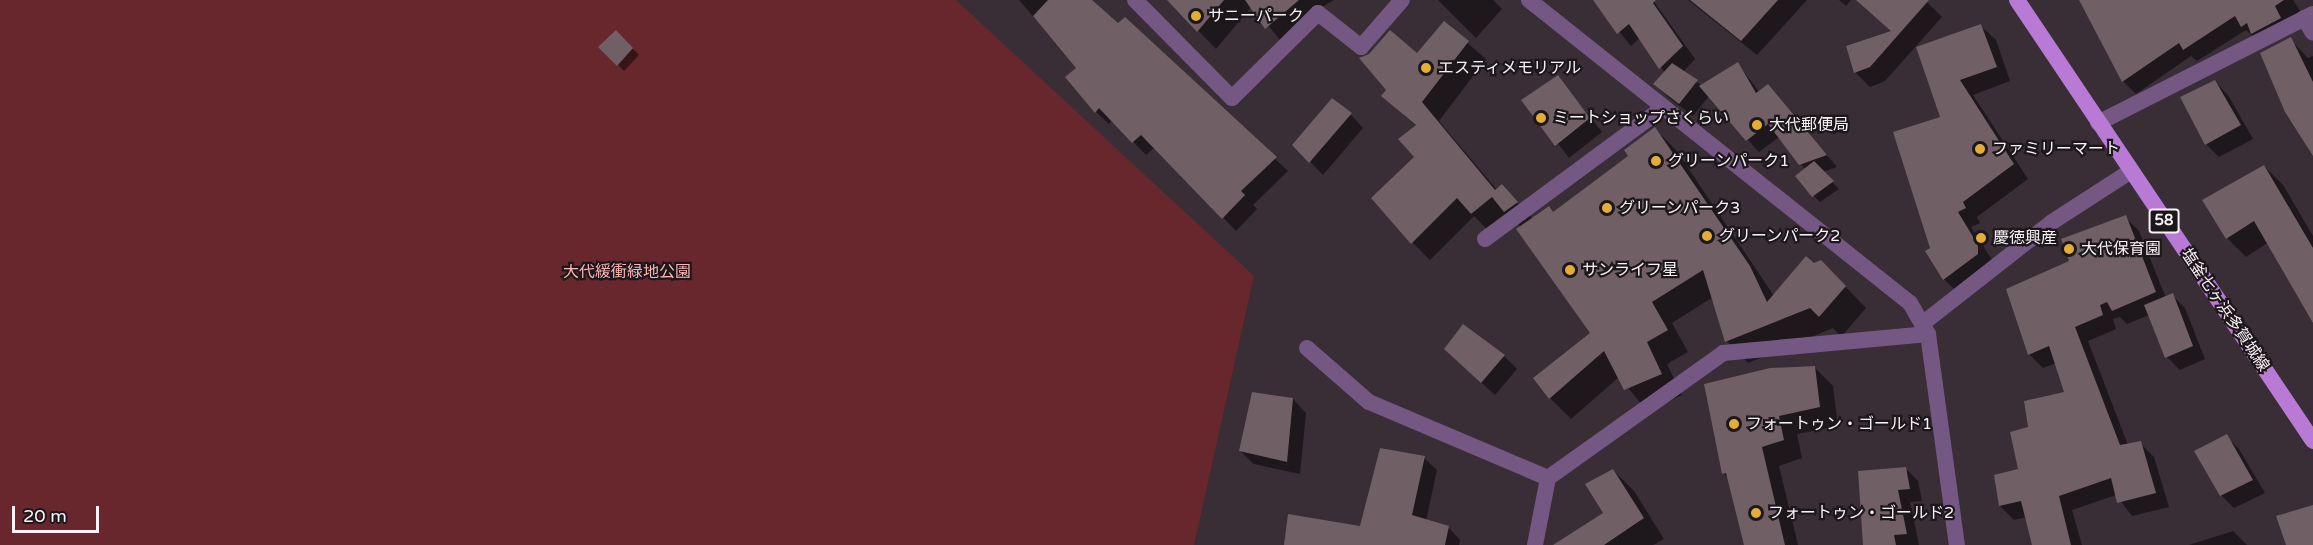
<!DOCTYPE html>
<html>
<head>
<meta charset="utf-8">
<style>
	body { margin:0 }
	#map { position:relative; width:2313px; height:545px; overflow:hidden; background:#392d36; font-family:"Varela Round","Noto Sans JP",sans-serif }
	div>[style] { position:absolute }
	.green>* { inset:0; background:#68272c }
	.shadow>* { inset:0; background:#0007 }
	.building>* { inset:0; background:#705f64 }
	.minor>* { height:16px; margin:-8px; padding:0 8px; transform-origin:8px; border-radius:8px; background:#755784 }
	.primary>* { height:16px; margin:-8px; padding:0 8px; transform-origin:8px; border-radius:8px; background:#b97ad5 }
	.dots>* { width:16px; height:16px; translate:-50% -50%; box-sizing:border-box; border:3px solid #1c171b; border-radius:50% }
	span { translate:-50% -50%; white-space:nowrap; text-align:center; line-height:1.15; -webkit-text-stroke:4.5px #1c171b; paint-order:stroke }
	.shield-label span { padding:2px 4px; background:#1c171b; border:2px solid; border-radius:4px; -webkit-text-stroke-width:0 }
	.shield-label { font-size:15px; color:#f9f1f6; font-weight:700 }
	.poi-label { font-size:16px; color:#f9f1f6 }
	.left { translate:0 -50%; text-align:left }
	.park-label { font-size:16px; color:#fdb5b6 }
	.street-label { font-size:16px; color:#f9f1f6 }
	.scale { position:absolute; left:12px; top:506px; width:87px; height:27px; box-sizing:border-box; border:3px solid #f9f1f6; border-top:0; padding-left:8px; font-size:18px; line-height:21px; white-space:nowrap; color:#f9f1f6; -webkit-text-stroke:4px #1c171b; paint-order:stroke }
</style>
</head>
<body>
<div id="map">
	<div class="green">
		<i style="clip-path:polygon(0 0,956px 0,1254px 276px,1194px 545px,0 545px)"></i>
	</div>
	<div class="shadow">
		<i style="clip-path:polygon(1019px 0,1090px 0,1118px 25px,1125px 19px,1288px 171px,1253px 205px,1257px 209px,1236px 231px,1155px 147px,1146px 155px,1112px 120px,1109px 124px,1096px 112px,1078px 69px)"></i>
		<i style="clip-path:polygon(1169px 0,1334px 0,1305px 17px,1285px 46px,1252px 6px,1216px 49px)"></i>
		<i style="clip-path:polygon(1438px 0,1493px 0,1502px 9px,1476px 38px)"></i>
		<i style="clip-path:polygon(1594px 0,1653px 0,1695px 59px,1683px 72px,1702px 86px,1738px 64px,1760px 93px,1768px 86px,1837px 167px,1823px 172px,1839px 189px,1820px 202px,1814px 196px,1805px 169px,1779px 137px,1759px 152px,1709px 96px,1693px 116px,1668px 97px,1655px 84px,1665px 73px,1640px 38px,1631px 46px)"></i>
		<i style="clip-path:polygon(1688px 0,1807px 0,1757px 55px)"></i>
		<i style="clip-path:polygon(1839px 0,1851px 0,1846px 6px)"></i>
		<i style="clip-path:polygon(1857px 0,1925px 0,1942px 17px,1885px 81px,1870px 87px,1855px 72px,1893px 32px)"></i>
		<i style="clip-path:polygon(2081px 0,2293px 0,2301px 12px,2255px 38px,2246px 30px,2197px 61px,2191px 56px,2136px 94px,2123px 81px)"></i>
		<i style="clip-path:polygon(1444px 23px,1486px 59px,1439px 121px,1497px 190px,1501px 186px,1533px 219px,1554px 213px,1630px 156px,1655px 129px,1676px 150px,1774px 296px,1842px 283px,1866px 308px,1841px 337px,1833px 328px,1748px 363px,1727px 341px,1713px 297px,1672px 323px,1688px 352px,1667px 364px,1682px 395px,1647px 411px,1619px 377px,1571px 419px,1550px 398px,1592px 333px,1521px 227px,1509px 215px,1489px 231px,1474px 216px,1430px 260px,1412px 242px,1416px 126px,1383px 96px)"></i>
		<i style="clip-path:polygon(1981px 26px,1996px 40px,2010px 81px,1973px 95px,2028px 179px,1977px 217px,1980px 223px,1971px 227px,1993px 261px,1959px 294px,1944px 279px,1932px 248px,1941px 118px)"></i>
		<i style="clip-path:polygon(616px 32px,639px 55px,624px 71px,600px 47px)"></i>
		<i style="clip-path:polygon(2290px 39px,2308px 58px,2313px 56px,2313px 153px)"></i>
		<i style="clip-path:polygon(1558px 77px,1602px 132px,1569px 158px,1524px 100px)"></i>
		<i style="clip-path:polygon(2215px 82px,2228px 95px,2253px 139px,2219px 157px,2206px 144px)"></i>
		<i style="clip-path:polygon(1351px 115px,1363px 128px,1323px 175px,1294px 145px)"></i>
		<i style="clip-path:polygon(2264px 166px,2283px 185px,2313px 236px,2313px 315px,2269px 242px,2246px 257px,2227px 238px,2204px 200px)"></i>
		<i style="clip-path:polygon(2125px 217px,2139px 231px,2166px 298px,2172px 295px,2185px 308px,2205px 359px,2180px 370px,2167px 357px,2149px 315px,2127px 324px,2120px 317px,2113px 319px,2116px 329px,2088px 341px,2128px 445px,2140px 443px,2154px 457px,2169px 507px,2132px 516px,2116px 495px,2072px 510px,2082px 545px,2034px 545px,2027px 517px,2014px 520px,2000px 506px,2020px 470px,2030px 428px,2066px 393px,2056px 363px,2043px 368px,2029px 354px,2071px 262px)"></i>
		<i style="clip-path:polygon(1504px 356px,1517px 369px,1495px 395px,1459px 362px)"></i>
		<i style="clip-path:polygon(1814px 367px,1833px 386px,1838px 426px,1797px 434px,1802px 458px,1779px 466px,1798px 545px,1745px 545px,1729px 479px,1723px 473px)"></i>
		<i style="clip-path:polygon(1293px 399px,1306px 413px,1300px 474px,1254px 464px,1240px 451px)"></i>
		<i style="clip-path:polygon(2226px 436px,2239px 449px,2265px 493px,2234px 508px,2221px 495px)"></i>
		<i style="clip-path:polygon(1424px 458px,1437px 470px,1426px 521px,1448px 527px,1460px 540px,1459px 545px,1286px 545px,1361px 528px)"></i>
		<i style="clip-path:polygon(1905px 468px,1918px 481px,1922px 501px,1910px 502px,1919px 545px,1864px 545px)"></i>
		<i style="clip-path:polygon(1613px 470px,1634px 491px,1664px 539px,1653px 545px,1556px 545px,1606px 514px)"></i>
		<i style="clip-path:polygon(2233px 531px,2247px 545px,2189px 545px)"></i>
	</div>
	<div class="building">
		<i style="clip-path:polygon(1048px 0,1092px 0,1118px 23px,1125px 17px,1277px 157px,1241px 191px,1245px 195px,1222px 219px,1141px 135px,1132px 143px,1099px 108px,1095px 113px,1065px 77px,1076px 68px,1033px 16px)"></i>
		<i style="clip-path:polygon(1167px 0,1224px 0,1197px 32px)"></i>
		<i style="clip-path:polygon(1245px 0,1299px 0,1265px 29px)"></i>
		<i style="clip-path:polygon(1593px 0,1656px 0,1653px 3px,1683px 46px,1659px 69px,1629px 24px,1617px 34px)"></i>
		<i style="clip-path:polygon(1690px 0,1778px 0,1741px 41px)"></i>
		<i style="clip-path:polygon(1856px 0,1929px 0,1870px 67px,1854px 73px,1846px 46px,1891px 31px)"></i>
		<i style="clip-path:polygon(2079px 0,2284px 0,2275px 6px,2281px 18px,2251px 34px,2247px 23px,2241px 27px,2235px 16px,2183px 50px,2179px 43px,2122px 82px)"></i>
		<i style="clip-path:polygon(1444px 21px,1469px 41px,1422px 102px,1495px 190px,1502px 184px,1518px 202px,1504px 212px,1492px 197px,1471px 214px,1457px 198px,1411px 244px,1371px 198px,1414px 157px,1398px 139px,1416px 125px,1381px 96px,1386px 90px,1359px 58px,1369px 54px,1390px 30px,1417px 53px)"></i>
		<i style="clip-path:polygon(1981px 24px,1997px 67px,1960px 80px,2014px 164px,1963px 202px,1966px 208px,1958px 212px,1978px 245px,1978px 254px,1943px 280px,1925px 251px,1930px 248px,1893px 132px,1940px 117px,1916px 47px)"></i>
		<i style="clip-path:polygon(616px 30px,633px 48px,617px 66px,598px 47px)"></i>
		<i style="clip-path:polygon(2291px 37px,2313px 82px,2313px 156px,2285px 112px,2260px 53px)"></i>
		<i style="clip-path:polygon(1738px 62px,1756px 93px,1768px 84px,1827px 155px,1799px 165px,1768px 124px,1746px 141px,1699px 86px)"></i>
		<i style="clip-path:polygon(1672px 63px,1698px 80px,1679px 104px,1653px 84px)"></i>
		<i style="clip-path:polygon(1558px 75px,1590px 118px,1555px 146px,1521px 100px)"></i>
		<i style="clip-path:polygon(2215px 80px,2241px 125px,2205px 145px,2180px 97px)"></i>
		<i style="clip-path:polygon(1332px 98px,1352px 113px,1309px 163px,1292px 145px)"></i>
		<i style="clip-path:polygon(1655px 127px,1750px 266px,1767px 302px,1806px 256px,1814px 263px,1821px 260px,1846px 286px,1819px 317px,1810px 308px,1725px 342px,1703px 270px,1652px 302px,1668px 330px,1647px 342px,1662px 374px,1624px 390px,1604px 351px,1549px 399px,1533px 378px,1590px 333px,1516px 229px,1549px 206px,1553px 212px,1628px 156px,1624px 150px)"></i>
		<i style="clip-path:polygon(1814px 161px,1834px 181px,1812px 197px,1795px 176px)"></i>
		<i style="clip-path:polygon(2264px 165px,2313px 248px,2313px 323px,2254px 221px,2226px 239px,2202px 200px)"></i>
		<i style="clip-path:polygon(2126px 215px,2156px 292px,2112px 311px,2107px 302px,2100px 305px,2103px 315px,2075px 327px,2120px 445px,2141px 441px,2156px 493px,2117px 503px,2111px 478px,2059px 496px,2071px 545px,2032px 545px,2021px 501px,1999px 506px,1994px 475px,2018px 469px,2010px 432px,2028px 427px,2024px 401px,2064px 392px,2049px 346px,2028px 355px,2006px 289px,2069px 261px,2061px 239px)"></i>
		<i style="clip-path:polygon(2173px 293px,2193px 346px,2165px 358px,2144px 305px)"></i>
		<i style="clip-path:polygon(1463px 324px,1505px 355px,1481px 383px,1444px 349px)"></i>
		<i style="clip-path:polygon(1815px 366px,1820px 407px,1779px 416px,1784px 440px,1762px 447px,1785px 545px,1744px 545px,1726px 473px,1722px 474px,1704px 384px,1770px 368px)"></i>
		<i style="clip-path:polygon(1252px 392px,1293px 398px,1287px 462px,1239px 451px)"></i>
		<i style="clip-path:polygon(2227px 434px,2253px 480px,2220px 496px,2194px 451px)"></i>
		<i style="clip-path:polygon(1380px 448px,1425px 456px,1412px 515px,1449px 526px,1445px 545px,1284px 545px,1288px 514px,1360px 526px)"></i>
		<i style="clip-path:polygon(1906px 467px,1910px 489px,1898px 490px,1907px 534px,1894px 535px,1896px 545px,1863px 545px,1858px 471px)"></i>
		<i style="clip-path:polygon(1613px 469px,1644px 518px,1604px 545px,1553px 545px,1603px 513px,1585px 484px)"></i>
		<i style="clip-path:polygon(2313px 505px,2313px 545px,2286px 545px,2276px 516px)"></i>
	</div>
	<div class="minor">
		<i style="left:1135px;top:0;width:138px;rotate:45.3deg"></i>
		<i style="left:1232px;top:98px;width:121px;rotate:-44.7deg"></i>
		<i style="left:1318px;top:13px;width:55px;rotate:38.3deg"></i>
		<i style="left:1361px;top:47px;width:62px;rotate:-48.9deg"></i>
		<i style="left:1529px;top:0;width:487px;rotate:38.5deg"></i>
		<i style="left:1910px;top:303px;width:36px;rotate:60deg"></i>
		<i style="left:1928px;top:334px;width:213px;rotate:82.2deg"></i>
		<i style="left:2304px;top:18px;width:17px;rotate:59deg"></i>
		<i style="left:2098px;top:123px;width:241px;rotate:-26.9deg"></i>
		<i style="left:1485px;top:239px;width:222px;rotate:-36.4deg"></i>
		<i style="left:1922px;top:324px;width:165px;rotate:-38.1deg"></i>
		<i style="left:2052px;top:222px;width:94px;rotate:-32.8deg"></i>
		<i style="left:1307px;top:348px;width:82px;rotate:41.1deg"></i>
		<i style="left:1369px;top:402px;width:194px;rotate:23deg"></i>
		<i style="left:1535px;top:545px;width:68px;rotate:-79deg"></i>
		<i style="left:1548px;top:478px;width:215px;rotate:-35.5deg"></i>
		<i style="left:1723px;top:353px;width:206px;rotate:-5.3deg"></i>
	</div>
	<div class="primary">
		<i style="left:2017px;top:0;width:531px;rotate:56.13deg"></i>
	</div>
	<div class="dots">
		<i style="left:1196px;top:16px;background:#e5ad35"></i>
		<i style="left:1426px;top:68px;background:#e5ad35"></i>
		<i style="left:1541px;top:118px;background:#e5ad35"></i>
		<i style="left:1757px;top:125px;background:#e5ad35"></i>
		<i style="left:1980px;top:149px;background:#e5ad35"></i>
		<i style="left:1656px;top:161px;background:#e5ad35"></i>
		<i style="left:1607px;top:208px;background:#e5ad35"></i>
		<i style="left:1707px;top:236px;background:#e5ad35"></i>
		<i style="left:1981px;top:238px;background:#e5ad35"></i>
		<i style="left:2069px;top:249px;background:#e5ad35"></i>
		<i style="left:1570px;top:270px;background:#e5ad35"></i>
		<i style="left:1734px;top:424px;background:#e5ad35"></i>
		<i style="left:1756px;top:513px;background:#e5ad35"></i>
	</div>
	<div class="shield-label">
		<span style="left:2164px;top:221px">58</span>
	</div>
	<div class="poi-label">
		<span class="left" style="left:1208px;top:16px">サニーパーク</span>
		<span class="left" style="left:1438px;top:68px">エスティメモリアル</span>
		<span class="left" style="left:1553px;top:118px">ミートショップさくらい</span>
		<span class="left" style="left:1769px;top:125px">大代郵便局</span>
		<span class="left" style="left:1992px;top:149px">ファミリーマート</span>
		<span class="left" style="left:1668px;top:161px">グリーンパーク1</span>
		<span class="left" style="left:1619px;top:208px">グリーンパーク3</span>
		<span class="left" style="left:1719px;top:236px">グリーンパーク2</span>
		<span class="left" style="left:1993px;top:238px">慶徳興産</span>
		<span class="left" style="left:2081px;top:249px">大代保育園</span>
		<span class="left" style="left:1582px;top:270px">サンライフ星</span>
		<span class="left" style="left:1746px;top:424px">フォートゥン・ゴールド1</span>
		<span class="left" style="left:1768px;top:513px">フォートゥン・ゴールド2</span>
	</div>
	<div class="park-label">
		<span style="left:627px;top:272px">大代緩衝緑地公園</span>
	</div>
	<div class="street-label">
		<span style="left:2225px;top:310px;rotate:56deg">塩釜七ヶ浜多賀城線</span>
	</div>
	<div class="scale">20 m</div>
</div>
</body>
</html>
